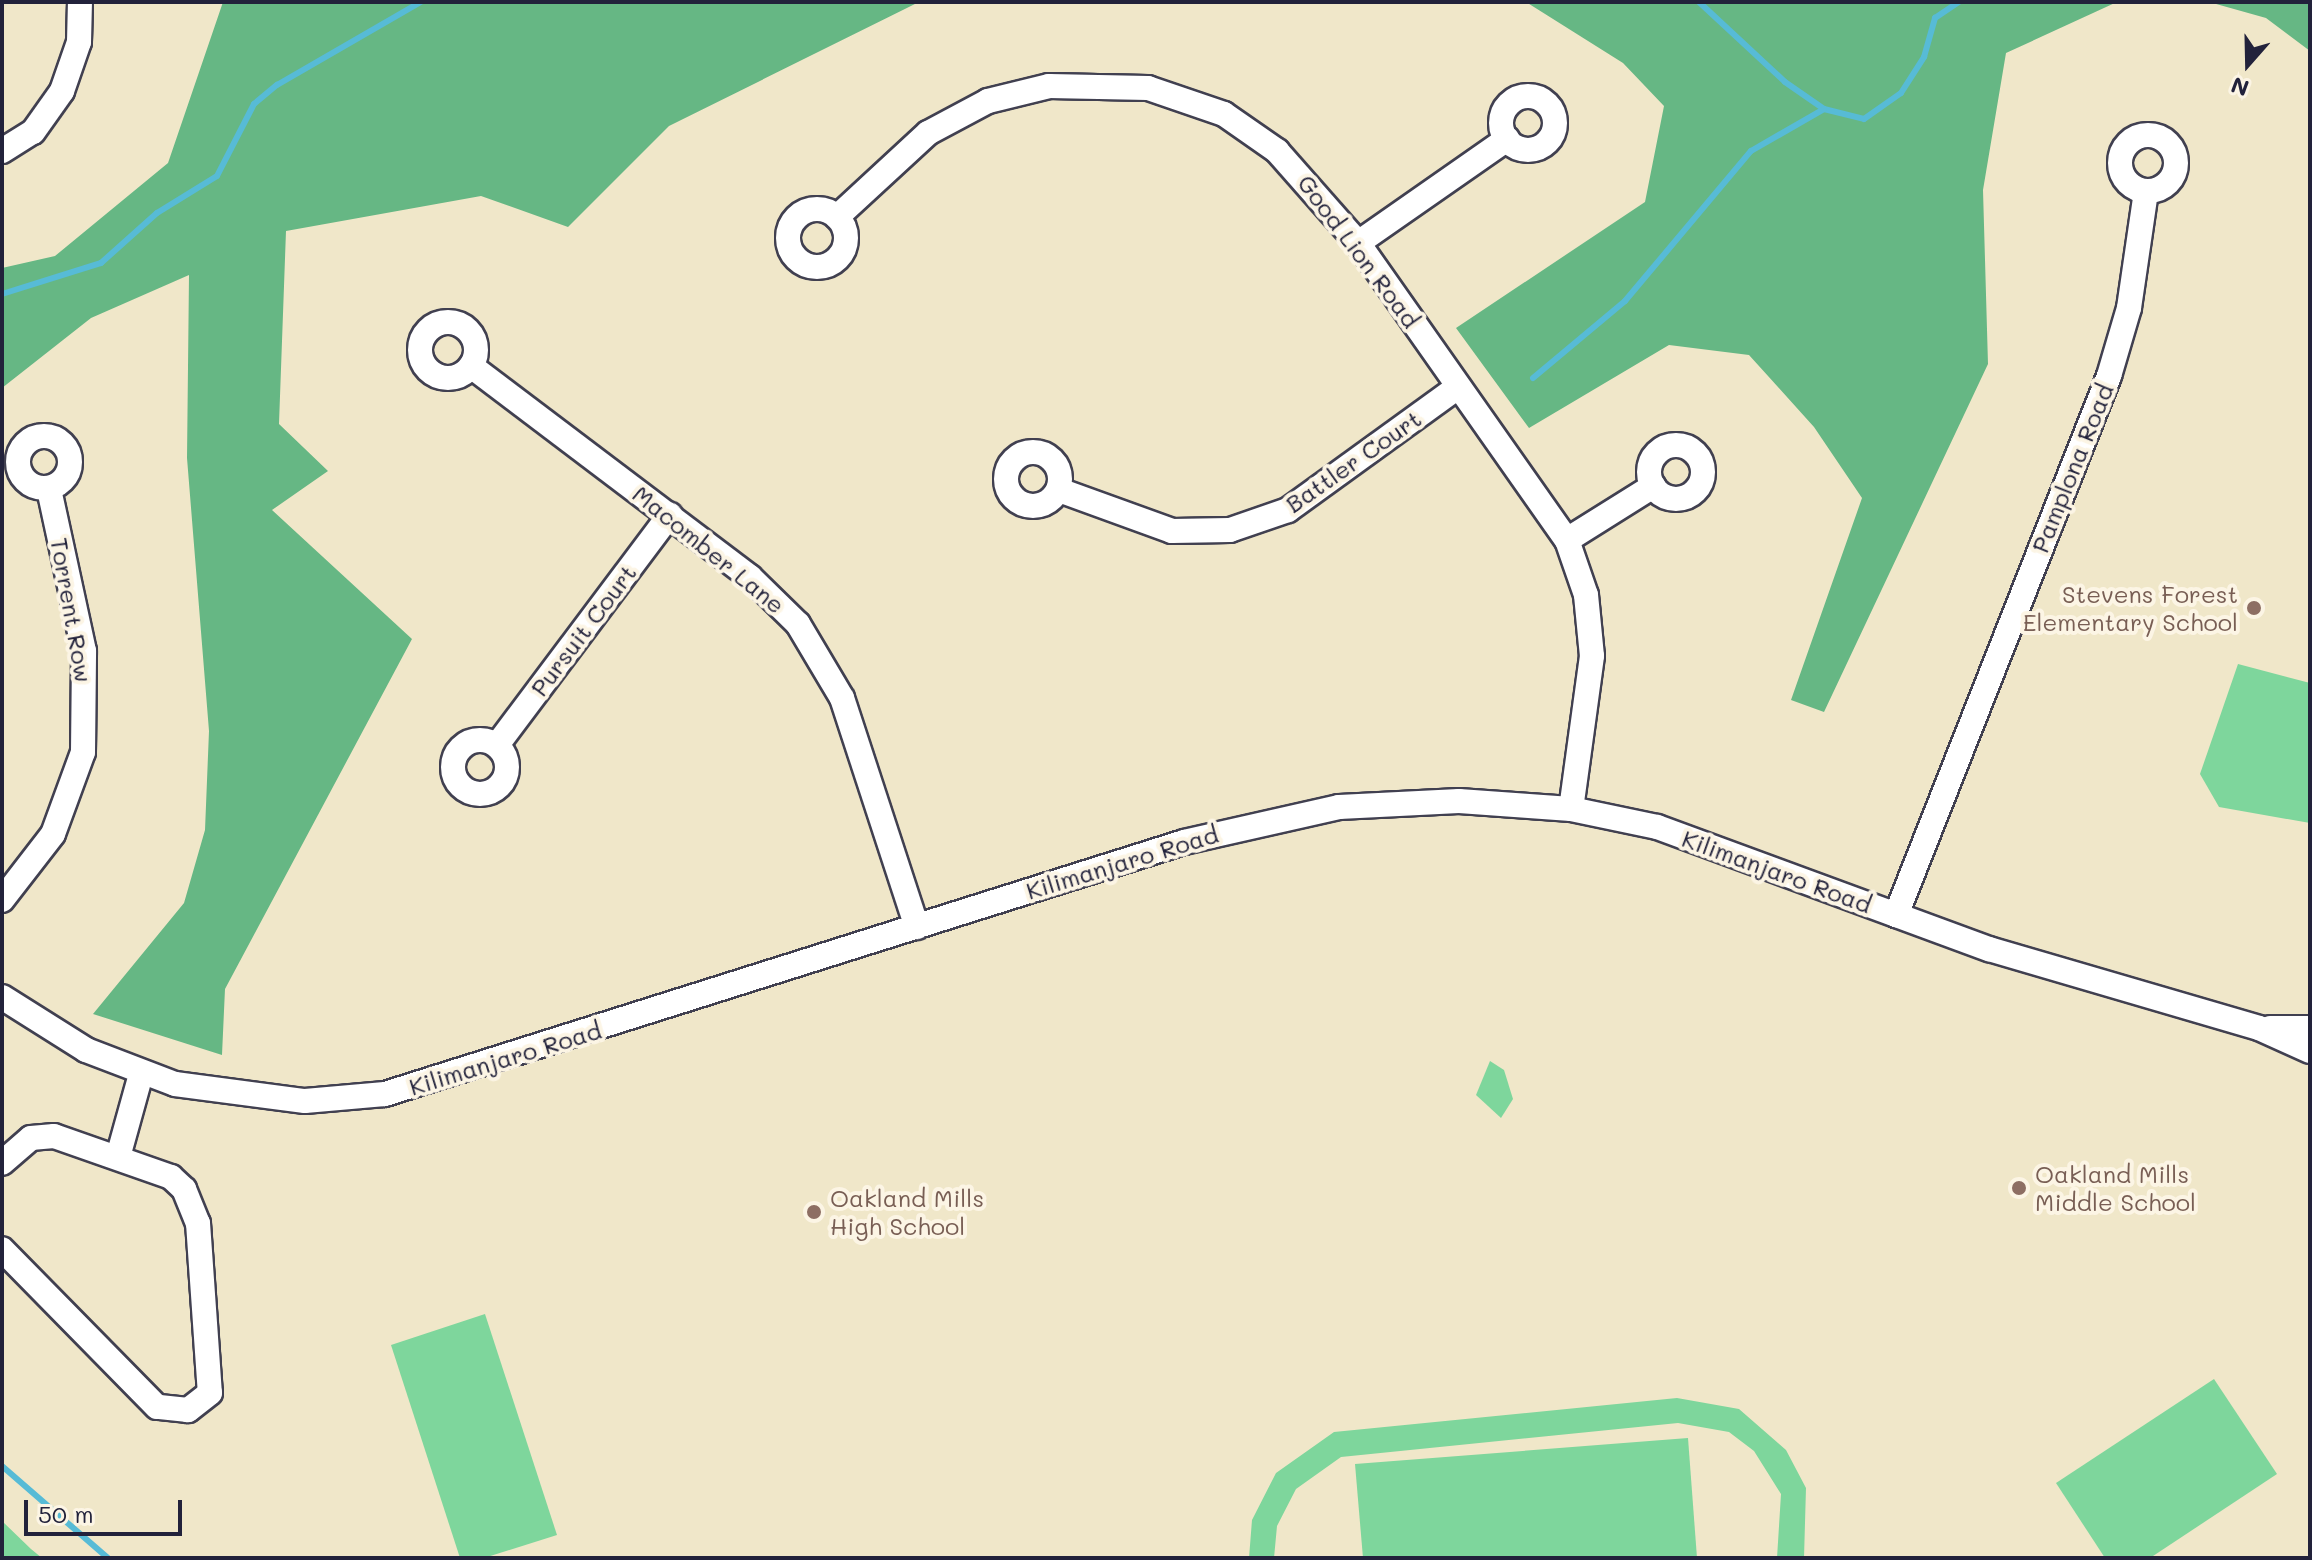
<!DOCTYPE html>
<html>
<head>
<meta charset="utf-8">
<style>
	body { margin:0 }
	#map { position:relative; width:2312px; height:1560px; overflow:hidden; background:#f0e7c9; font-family:Mali,sans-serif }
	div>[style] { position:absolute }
	.green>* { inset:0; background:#7ed69c }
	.forest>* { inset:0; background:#66b784 }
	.stream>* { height:6px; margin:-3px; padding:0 3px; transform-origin:3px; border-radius:3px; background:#57bbd6 }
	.roads { filter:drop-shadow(2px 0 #414050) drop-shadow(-2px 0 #414050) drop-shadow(0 2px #414050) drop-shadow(0 -2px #414050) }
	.minor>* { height:24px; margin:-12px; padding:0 12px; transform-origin:12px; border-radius:12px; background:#fff }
	.minor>.ring { margin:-12px; padding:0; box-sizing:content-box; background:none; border:24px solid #fff; border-radius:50% }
	.dots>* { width:22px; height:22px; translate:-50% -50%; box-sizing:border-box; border:4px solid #fcf5e5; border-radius:50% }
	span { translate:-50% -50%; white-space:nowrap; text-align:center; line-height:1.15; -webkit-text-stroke:8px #fcf5e5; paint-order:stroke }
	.street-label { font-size:24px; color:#22223b }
	.education-label { font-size:24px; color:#785e54 }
	.right { translate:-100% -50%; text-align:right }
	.left { translate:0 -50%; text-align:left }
	.frame { position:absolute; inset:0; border:4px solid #22223b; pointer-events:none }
	.north { position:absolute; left:2208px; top:24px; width:80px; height:80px; -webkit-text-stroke:6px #fcf5e5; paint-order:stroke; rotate:200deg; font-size:22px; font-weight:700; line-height:32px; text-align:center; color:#22223b }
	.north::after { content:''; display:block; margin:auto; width:28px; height:36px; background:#22223b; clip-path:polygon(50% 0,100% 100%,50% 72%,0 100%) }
	.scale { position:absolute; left:24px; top:1500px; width:158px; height:36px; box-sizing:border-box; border:4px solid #22223b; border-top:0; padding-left:10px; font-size:24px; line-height:28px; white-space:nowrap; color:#22223b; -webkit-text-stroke:6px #fcf5e5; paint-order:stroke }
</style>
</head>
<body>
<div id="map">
	<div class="green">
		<i style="clip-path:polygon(2238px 664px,2310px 683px,2310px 823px,2219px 807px,2200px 774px)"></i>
		<i style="clip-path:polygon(1490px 1061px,1504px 1070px,1513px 1099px,1501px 1118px,1476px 1095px)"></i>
		<i style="clip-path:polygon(485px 1314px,557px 1535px,484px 1558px,460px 1558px,391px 1345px)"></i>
		<i style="clip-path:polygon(2214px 1379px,2277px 1474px,2150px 1558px,2105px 1558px,2056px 1483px)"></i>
		<i style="clip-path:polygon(1677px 1398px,1739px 1409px,1786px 1450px,1806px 1488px,1804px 1558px,1777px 1558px,1781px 1494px,1754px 1451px,1729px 1432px,1678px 1423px,1341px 1457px,1296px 1489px,1277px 1526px,1274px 1558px,1249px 1558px,1252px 1520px,1276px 1473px,1334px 1432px)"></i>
		<i style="clip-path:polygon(1688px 1438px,1697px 1558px,1363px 1558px,1355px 1464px)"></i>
		<i style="clip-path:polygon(2px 1521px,31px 1549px,42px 1558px,2px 1558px)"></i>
	</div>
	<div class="forest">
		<i style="clip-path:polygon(223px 2px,919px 2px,669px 126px,568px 227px,481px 196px,286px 231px,279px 424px,328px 471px,272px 510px,412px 639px,225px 989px,222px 1055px,93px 1014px,184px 903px,205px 830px,209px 731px,187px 458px,189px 275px,91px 318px,2px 388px,2px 268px,55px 256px,168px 163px)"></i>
		<i style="clip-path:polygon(1526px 2px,2117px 2px,2006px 53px,1983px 190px,1988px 364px,1824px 712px,1791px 700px,1862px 498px,1814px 427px,1749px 355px,1669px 345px,1529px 428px,1456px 328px,1645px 202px,1664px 106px,1623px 63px)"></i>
		<i style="clip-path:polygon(2209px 2px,2310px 2px,2310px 51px,2266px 18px)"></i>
	</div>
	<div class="stream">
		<i style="left:1699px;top:2px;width:117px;rotate:42.9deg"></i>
		<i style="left:1785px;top:82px;width:47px;rotate:34.7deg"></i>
		<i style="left:1824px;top:109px;width:41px;rotate:14deg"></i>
		<i style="left:1864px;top:119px;width:45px;rotate:-35.1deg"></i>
		<i style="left:1901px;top:93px;width:43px;rotate:-57.4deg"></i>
		<i style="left:1924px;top:57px;width:41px;rotate:-74.2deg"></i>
		<i style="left:1935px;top:18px;width:29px;rotate:-34deg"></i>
		<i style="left:2px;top:294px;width:104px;rotate:-17.4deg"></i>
		<i style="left:101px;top:263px;width:75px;rotate:-41.8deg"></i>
		<i style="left:157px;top:213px;width:70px;rotate:-31.7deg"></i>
		<i style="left:217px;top:176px;width:81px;rotate:-62.8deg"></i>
		<i style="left:254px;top:104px;width:30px;rotate:-40deg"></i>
		<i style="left:277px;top:85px;width:166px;rotate:-30deg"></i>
		<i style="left:1533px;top:378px;width:120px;rotate:-39.9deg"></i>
		<i style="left:1625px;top:301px;width:196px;rotate:-50deg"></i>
		<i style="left:1751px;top:151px;width:84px;rotate:-29.9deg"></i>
		<i style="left:2px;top:1466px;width:140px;rotate:41deg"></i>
	</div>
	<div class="roads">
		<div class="minor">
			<i class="ring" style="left:1501px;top:96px;width:30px;height:30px"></i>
			<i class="ring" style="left:2120px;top:135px;width:32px;height:32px"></i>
			<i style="left:2px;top:151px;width:36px;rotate:-32deg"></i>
			<i style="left:33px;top:132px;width:50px;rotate:-54.7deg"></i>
			<i style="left:62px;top:91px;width:52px;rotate:-70.9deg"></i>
			<i style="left:79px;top:42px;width:40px;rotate:-88.6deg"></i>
			<i class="ring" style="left:788px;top:209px;width:34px;height:34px"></i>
			<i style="left:837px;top:217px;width:124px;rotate:-42.7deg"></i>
			<i style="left:928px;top:133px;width:68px;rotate:-28.1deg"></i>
			<i style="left:988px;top:101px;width:63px;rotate:-13.8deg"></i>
			<i style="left:1049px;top:86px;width:99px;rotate:1.2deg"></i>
			<i style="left:1148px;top:88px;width:80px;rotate:18.9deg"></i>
			<i style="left:1224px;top:114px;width:65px;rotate:34.9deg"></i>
			<i style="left:1277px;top:151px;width:123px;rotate:48.6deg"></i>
			<i style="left:1358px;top:243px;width:363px;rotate:54.9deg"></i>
			<i style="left:1567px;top:540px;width:58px;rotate:70.9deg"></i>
			<i style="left:1586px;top:595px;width:61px;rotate:84.4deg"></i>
			<i style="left:1592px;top:656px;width:154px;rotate:97.8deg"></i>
			<i style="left:1358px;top:243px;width:182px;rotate:-34.9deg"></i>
			<i class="ring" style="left:420px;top:322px;width:32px;height:32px"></i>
			<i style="left:471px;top:366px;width:350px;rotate:37.1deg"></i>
			<i style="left:750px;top:577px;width:67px;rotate:44.4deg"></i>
			<i style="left:798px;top:624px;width:86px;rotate:59.3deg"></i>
			<i style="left:842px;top:698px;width:241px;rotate:71.9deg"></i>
			<i class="ring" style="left:18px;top:436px;width:28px;height:28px"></i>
			<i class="ring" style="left:1649px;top:445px;width:30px;height:30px"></i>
			<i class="ring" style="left:1006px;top:452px;width:30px;height:30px"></i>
			<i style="left:1059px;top:490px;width:120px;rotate:19.9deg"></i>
			<i style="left:1172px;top:531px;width:58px;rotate:-1deg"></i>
			<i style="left:1230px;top:530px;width:61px;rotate:-19deg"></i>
			<i style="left:1288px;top:510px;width:210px;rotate:-35.9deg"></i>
			<i style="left:1567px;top:540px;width:102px;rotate:-32.1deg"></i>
			<i class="ring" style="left:453px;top:740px;width:30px;height:30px"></i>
			<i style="left:497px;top:745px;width:288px;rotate:-53.1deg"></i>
			<i style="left:2px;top:900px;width:83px;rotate:-52.3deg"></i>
			<i style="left:53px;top:834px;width:87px;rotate:-69.9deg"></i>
			<i style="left:83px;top:752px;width:101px;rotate:-89.4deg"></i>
			<i style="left:84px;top:651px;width:166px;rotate:-102.2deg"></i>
			<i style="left:1896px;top:915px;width:580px;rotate:-68.44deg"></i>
			<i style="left:2109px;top:376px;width:71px;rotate:-73.6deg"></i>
			<i style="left:2129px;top:308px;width:118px;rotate:-81.7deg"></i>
			<i style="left:2px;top:997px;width:99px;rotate:32.2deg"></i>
			<i style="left:86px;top:1050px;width:95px;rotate:20.9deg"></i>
			<i style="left:175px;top:1084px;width:131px;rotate:7.5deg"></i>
			<i style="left:305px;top:1101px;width:80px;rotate:-5deg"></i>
			<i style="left:385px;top:1094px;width:838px;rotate:-17.5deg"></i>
			<i style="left:1184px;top:842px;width:159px;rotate:-12.7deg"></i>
			<i style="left:1339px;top:807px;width:120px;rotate:-2.9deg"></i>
			<i style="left:1459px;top:801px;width:112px;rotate:4.1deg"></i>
			<i style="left:1571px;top:809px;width:88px;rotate:11.8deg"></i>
			<i style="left:1657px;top:827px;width:354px;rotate:20.2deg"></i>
			<i style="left:1989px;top:949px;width:281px;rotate:16.3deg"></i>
			<i style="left:2259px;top:1028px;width:56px;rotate:24.3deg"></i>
			<i style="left:2270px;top:1028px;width:40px"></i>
			<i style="left:118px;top:1157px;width:86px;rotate:-74.5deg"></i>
			<i style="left:2px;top:1163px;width:38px;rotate:-41deg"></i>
			<i style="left:31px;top:1138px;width:23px;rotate:-5deg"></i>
			<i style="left:54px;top:1136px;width:124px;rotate:19.3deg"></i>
			<i style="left:171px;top:1177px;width:18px;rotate:43deg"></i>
			<i style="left:184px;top:1189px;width:37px;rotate:68deg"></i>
			<i style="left:198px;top:1223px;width:170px;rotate:86deg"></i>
			<i style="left:210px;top:1393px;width:28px;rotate:142deg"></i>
			<i style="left:188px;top:1410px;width:31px;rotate:-174deg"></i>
			<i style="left:157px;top:1407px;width:221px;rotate:-134.5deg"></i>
		</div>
	</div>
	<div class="dots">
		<i style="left:2254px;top:608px;background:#8d6e63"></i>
		<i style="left:2019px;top:1188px;background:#8d6e63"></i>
		<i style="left:814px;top:1212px;background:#8d6e63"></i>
	</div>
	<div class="street-label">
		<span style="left:1359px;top:251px;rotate:53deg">Good Lion Road</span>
		<span style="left:1353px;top:461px;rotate:-35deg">Battler Court</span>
		<span style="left:2072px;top:468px;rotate:-68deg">Pamplona Road</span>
		<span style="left:709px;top:549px;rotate:39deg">Macomber Lane</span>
		<span style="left:72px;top:610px;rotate:80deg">Torrent Row</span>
		<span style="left:583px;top:630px;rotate:-53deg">Pursuit Court</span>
		<span style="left:1122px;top:862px;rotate:-17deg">Kilimanjaro Road</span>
		<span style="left:1777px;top:871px;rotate:20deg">Kilimanjaro Road</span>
		<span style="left:505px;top:1058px;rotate:-17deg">Kilimanjaro Road</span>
	</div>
	<div class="education-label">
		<span class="right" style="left:2238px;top:608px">Stevens Forest<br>Elementary School</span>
		<span class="left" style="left:2035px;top:1188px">Oakland Mills<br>Middle School</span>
		<span class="left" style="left:830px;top:1212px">Oakland Mills<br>High School</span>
	</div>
	<div class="frame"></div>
	<div class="north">N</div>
	<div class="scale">50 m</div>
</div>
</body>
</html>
